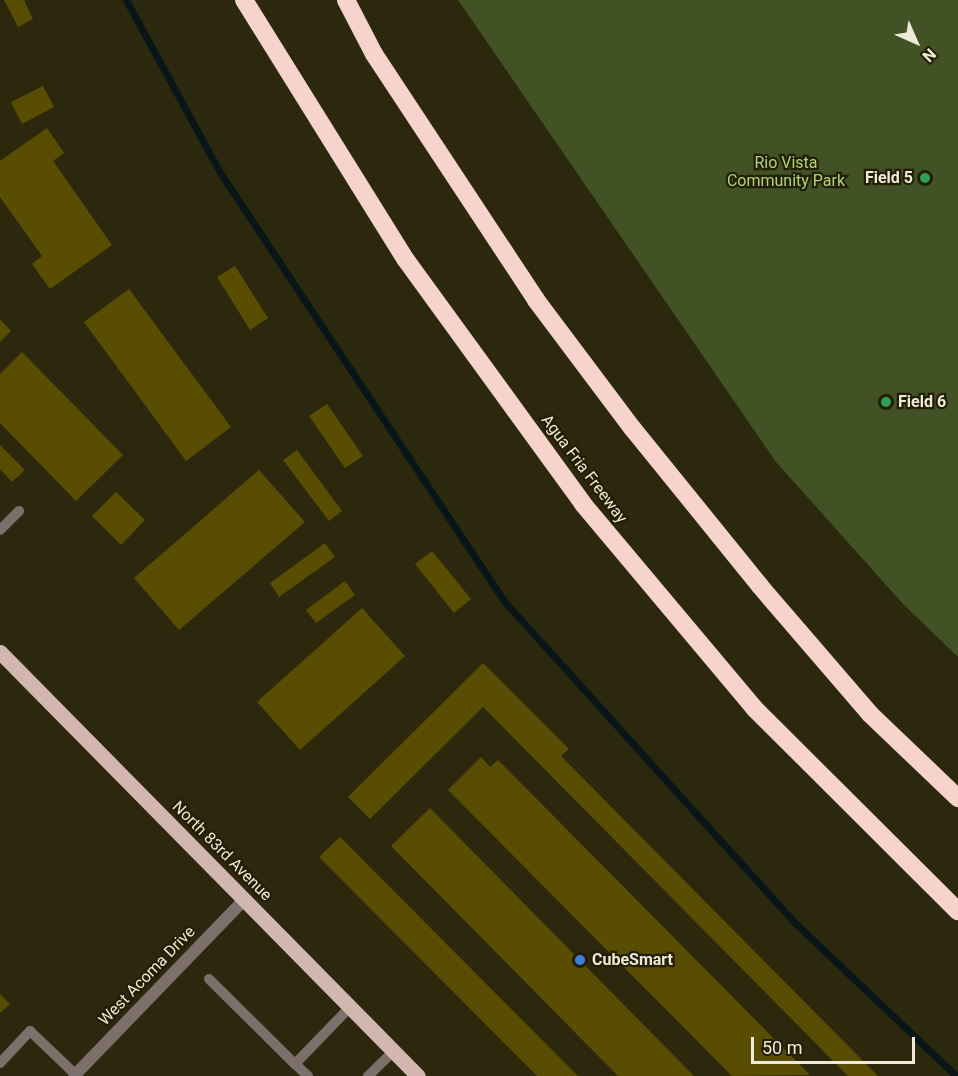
<!DOCTYPE html>
<html>
<head>
<meta charset="utf-8">
<style>
	body { margin:0 }
	#map { position:relative; width:958px; height:1076px; overflow:hidden; background:#2c280e; font-family:Roboto,sans-serif }
	div>[style] { position:absolute }
	.green>* { inset:0; background:#415325 }
	.stream>* { height:7px; margin:-3.5px; padding:0 3.5px; transform-origin:3.5px; border-radius:3.5px; background:#08161a }
	.building>* { inset:0; background:#594d02 }
	.service>* { height:10px; margin:-5px; padding:0 5px; transform-origin:5px; border-radius:5px; background:#7d6f6c }
	.tertiary>* { height:12px; margin:-6px; padding:0 6px; transform-origin:6px; border-radius:6px; background:#7d6f6c }
	.primary>* { height:15px; margin:-7.5px; padding:0 7.5px; transform-origin:7.5px; border-radius:7.5px; background:#d4b6b0 }
	.motorway>* { height:18px; margin:-9px; padding:0 9px; transform-origin:9px; border-radius:9px; background:#f6d3cb }
	.dots>* { width:16px; height:16px; translate:-50% -50%; box-sizing:border-box; border:3px solid #231e04; border-radius:50% }
	span { translate:-50% -50%; white-space:nowrap; text-align:center; line-height:1.15; -webkit-text-stroke:4.5px #231e04; paint-order:stroke }
	.park-label { font-size:16px; color:#afd771 }
	.poi-label { font-size:16px; color:#eeebdb; font-weight:700 }
	.right { translate:-100% -50%; text-align:right }
	.left { translate:0 -50%; text-align:left }
	.street-label { font-size:16px; color:#eeebdb }
	.north { position:absolute; left:886px; top:12px; width:60px; height:60px; -webkit-text-stroke:4px #231e04; paint-order:stroke; rotate:135deg; font-size:16px; font-weight:700; line-height:24px; text-align:center; color:#eeebdb }
	.north::after { content:''; display:block; margin:auto; width:21px; height:27px; background:#eeebdb; clip-path:polygon(50% 0,100% 100%,50% 72%,0 100%) }
	.scale { position:absolute; left:751px; top:1037px; width:164px; height:27px; box-sizing:border-box; border:3px solid #eeebdb; border-top:0; padding-left:8px; font-size:18px; line-height:21px; white-space:nowrap; color:#eeebdb; -webkit-text-stroke:4px #231e04; paint-order:stroke }
</style>
</head>
<body>
<div id="map">
	<div class="green">
		<i style="clip-path:polygon(458px 0,958px 0,958px 657px,904px 605px,776px 462px)"></i>
	</div>
	<div class="stream">
		<i style="left:126px;top:0;width:198px;rotate:61.4deg"></i>
		<i style="left:221px;top:174px;width:512px;rotate:56.47deg"></i>
		<i style="left:504px;top:601px;width:433px;rotate:47.9deg"></i>
		<i style="left:794px;top:922px;width:224px;rotate:43.5deg"></i>
	</div>
	<div class="building">
		<i style="clip-path:polygon(4px 0,24px 0,33px 19px,18px 27px)"></i>
		<i style="clip-path:polygon(43px 86px,54px 107px,22px 124px,11px 102px)"></i>
		<i style="clip-path:polygon(47px 128px,64px 153px,53px 161px,112px 245px,50px 289px,32px 264px,42px 256px,0 197px,0 161px)"></i>
		<i style="clip-path:polygon(235px 266px,268px 318px,250px 330px,217px 277px)"></i>
		<i style="clip-path:polygon(129px 289px,231px 427px,186px 461px,84px 322px)"></i>
		<i style="clip-path:polygon(0 319px,11px 331px,0 342px)"></i>
		<i style="clip-path:polygon(22px 352px,123px 455px,76px 501px,0 423px,0 374px)"></i>
		<i style="clip-path:polygon(327px 404px,363px 456px,345px 468px,309px 416px)"></i>
		<i style="clip-path:polygon(0 445px,25px 470px,12px 482px,0 469px)"></i>
		<i style="clip-path:polygon(297px 450px,342px 511px,329px 521px,283px 460px)"></i>
		<i style="clip-path:polygon(259px 470px,305px 522px,179px 630px,134px 578px)"></i>
		<i style="clip-path:polygon(116px 492px,145px 520px,121px 545px,92px 516px)"></i>
		<i style="clip-path:polygon(325px 543px,335px 557px,279px 597px,270px 583px)"></i>
		<i style="clip-path:polygon(432px 551px,471px 599px,454px 613px,415px 564px)"></i>
		<i style="clip-path:polygon(345px 581px,355px 595px,316px 623px,306px 610px)"></i>
		<i style="clip-path:polygon(362px 608px,405px 656px,300px 750px,257px 702px)"></i>
		<i style="clip-path:polygon(483px 663px,569px 749px,561px 756px,878px 1076px,848px 1076px,483px 707px,370px 819px,348px 797px)"></i>
		<i style="clip-path:polygon(481px 757px,490px 767px,498px 760px,810px 1075px,732px 1076px,448px 790px)"></i>
		<i style="clip-path:polygon(430px 808px,694px 1076px,618px 1076px,391px 846px)"></i>
		<i style="clip-path:polygon(340px 837px,578px 1076px,537px 1076px,319px 857px)"></i>
		<i style="clip-path:polygon(0 994px,10px 1004px,0 1013px)"></i>
	</div>
	<div class="service">
		<i style="left:0;top:530px;width:27px;rotate:-45deg"></i>
		<i style="left:209px;top:979px;width:121px;rotate:44.7deg"></i>
		<i style="left:295px;top:1064px;width:79px;rotate:-46deg"></i>
		<i style="left:0;top:1063px;width:44px;rotate:-46.8deg"></i>
		<i style="left:30px;top:1031px;width:64px;rotate:43.7deg"></i>
		<i style="left:295px;top:1064px;width:18px;rotate:43deg"></i>
		<i style="left:368px;top:1076px;width:36px;rotate:-44deg"></i>
	</div>
	<div class="tertiary">
		<i style="left:74px;top:1076px;width:246px;rotate:-46deg"></i>
	</div>
	<div class="primary">
		<i style="left:0;top:652px;width:595px;rotate:45.41deg"></i>
	</div>
	<div class="motorway">
		<i style="left:244px;top:0;width:306px;rotate:58.1deg"></i>
		<i style="left:406px;top:260px;width:301px;rotate:54deg"></i>
		<i style="left:583px;top:504px;width:266px;rotate:50deg"></i>
		<i style="left:754px;top:708px;width:288px;rotate:44.9deg"></i>
		<i style="left:346px;top:0;width:61px;rotate:62.6deg"></i>
		<i style="left:374px;top:54px;width:295px;rotate:56.6deg"></i>
		<i style="left:536px;top:300px;width:161px;rotate:53.1deg"></i>
		<i style="left:633px;top:429px;width:202px;rotate:51deg"></i>
		<i style="left:760px;top:586px;width:169px;rotate:49.3deg"></i>
		<i style="left:870px;top:714px;width:122px;rotate:43.7deg"></i>
	</div>
	<div class="dots">
		<i style="left:925px;top:178px;background:#2e9e5b"></i>
		<i style="left:886px;top:402px;background:#2e9e5b"></i>
		<i style="left:580px;top:960px;background:#3f7fe0"></i>
	</div>
	<div class="park-label">
		<span style="left:786px;top:172px">Rio Vista<br>Community Park</span>
	</div>
	<div class="poi-label">
		<span class="right" style="left:913px;top:178px">Field 5</span>
		<span class="left" style="left:898px;top:402px">Field 6</span>
		<span class="left" style="left:592px;top:960px">CubeSmart</span>
	</div>
	<div class="street-label">
		<span style="left:584px;top:469px;rotate:53deg">Agua Fria Freeway</span>
		<span style="left:222px;top:851px;rotate:45deg">North 83rd Avenue</span>
		<span style="left:147px;top:976px;rotate:-46deg">West Acoma Drive</span>
	</div>
	<div class="north">N</div>
	<div class="scale">50 m</div>
</div>
</body>
</html>
